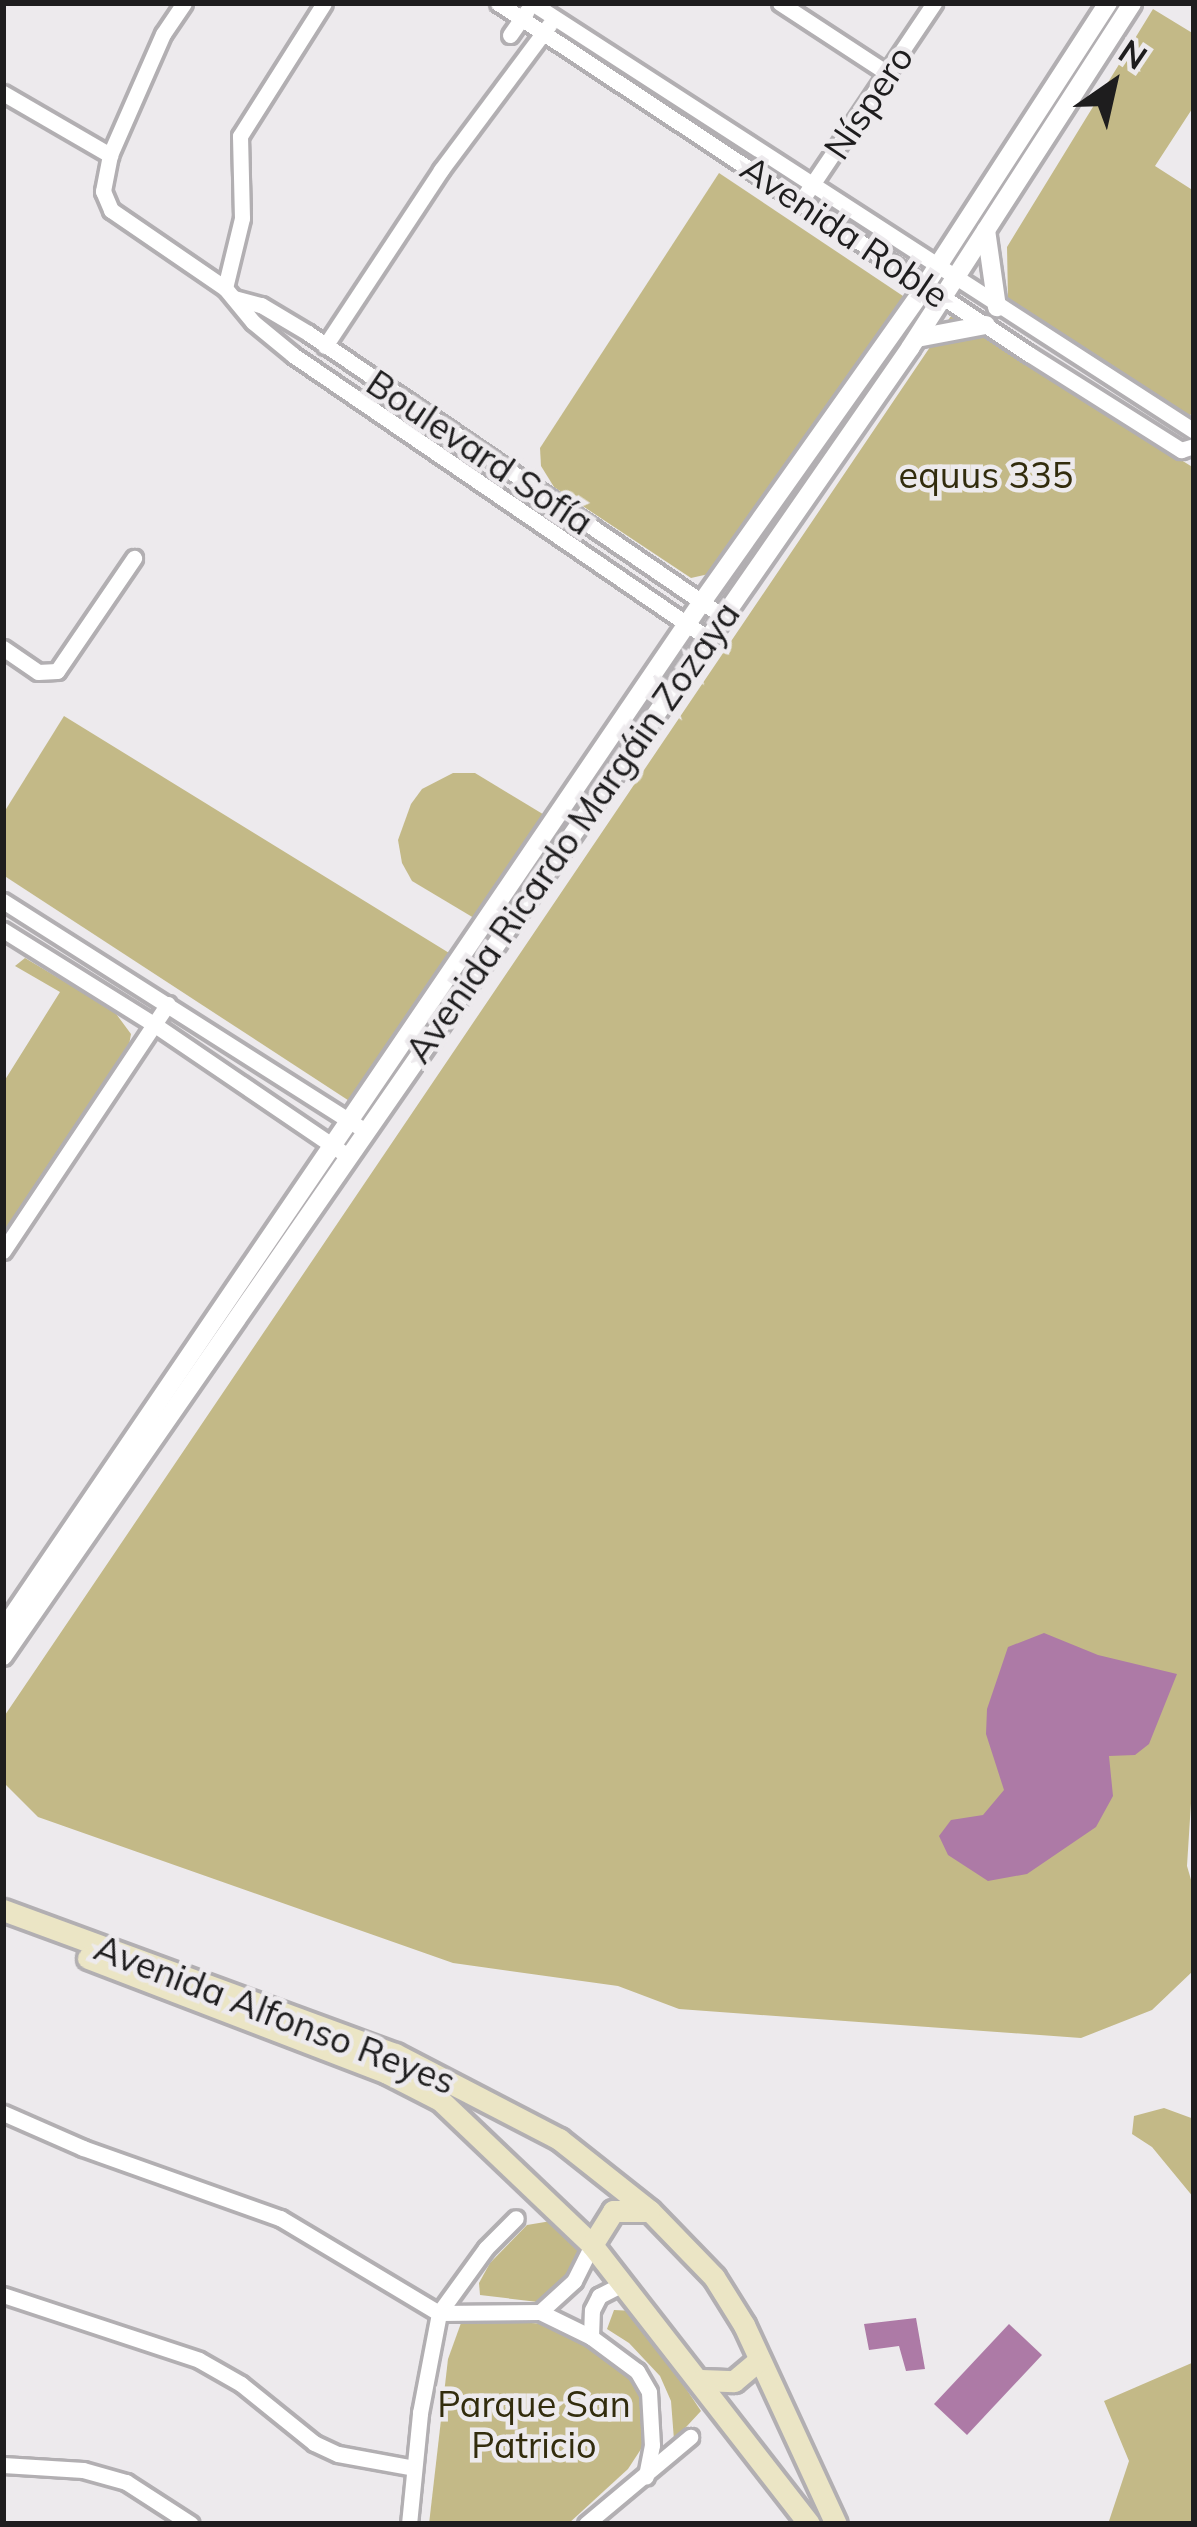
<!DOCTYPE html>
<html>
<head>
<meta charset="utf-8">
<style>
	body { margin:0 }
	#map { position:relative; width:1197px; height:2527px; overflow:hidden; background:#edeaed; font-family:Mulish,sans-serif }
	div>[style] { position:absolute }
	.green>* { inset:0; background:#c3b987 }
	.water>* { inset:0; background:#ad7aa6 }
	.roads { filter:drop-shadow(3px 0 #b2afb2) drop-shadow(-3px 0 #b2afb2) drop-shadow(0 3px #b2afb2) drop-shadow(0 -3px #b2afb2) }
	.minor>* { height:15px; margin:-7.5px; padding:0 7.5px; transform-origin:7.5px; border-radius:7.5px; background:#fff }
	.tertiary>* { height:18px; margin:-9px; padding:0 9px; transform-origin:9px; border-radius:9px; background:#fff }
	.secondary>* { height:21px; margin:-10.5px; padding:0 10.5px; transform-origin:10.5px; border-radius:10.5px; background:#ebe5c5 }
	span { translate:-50% -50%; white-space:nowrap; text-align:center; line-height:1.15; -webkit-text-stroke:9px #edeaed; paint-order:stroke }
	.street-label { font-size:36px; color:#1e1d1e }
	.park-label { font-size:36px; color:#322c0d }
	.frame { position:absolute; inset:0; border:6px solid #1e1d1e; pointer-events:none }
	.north { position:absolute; left:1053px; top:24px; width:120px; height:120px; -webkit-text-stroke:9px #edeaed; paint-order:stroke; rotate:34deg; font-size:33px; font-weight:700; line-height:48px; text-align:center; color:#1e1d1e }
	.north::after { content:''; display:block; margin:auto; width:42px; height:54px; background:#1e1d1e; clip-path:polygon(50% 0,100% 100%,50% 72%,0 100%) }
</style>
</head>
<body>
<div id="map">
	<div class="green">
		<i style="clip-path:polygon(1153px 9px,1194px 34px,1194px 106px,1155px 166px,1194px 191px,1194px 409px,1188px 419px,1008px 299px,1007px 247px)"></i>
		<i style="clip-path:polygon(719px 173px,906px 298px,722px 571px,691px 578px,554px 487px,541px 466px,540px 448px)"></i>
		<i style="clip-path:polygon(951px 316px,1194px 468px,1194px 1756px,1187px 1866px,1194px 1890px,1194px 1970px,1152px 2010px,1081px 2038px,679px 2009px,618px 1986px,453px 1963px,38px 1817px,3px 1782px,3px 1718px)"></i>
		<i style="clip-path:polygon(64px 716px,454px 956px,357px 1106px,3px 875px,3px 814px)"></i>
		<i style="clip-path:polygon(453px 773px,475px 773px,551px 819px,479px 921px,412px 881px,402px 863px,398px 840px,411px 804px,422px 789px)"></i>
		<i style="clip-path:polygon(25px 958px,114px 1011px,131px 1034px,129px 1045px,3px 1234px,3px 1083px,60px 992px,15px 966px)"></i>
		<i style="clip-path:polygon(1164px 2108px,1194px 2119px,1194px 2198px,1152px 2147px,1132px 2134px,1134px 2116px)"></i>
		<i style="clip-path:polygon(551px 2221px,580px 2251px,562px 2287px,538px 2302px,480px 2295px,479px 2283px,490px 2263px,527px 2225px)"></i>
		<i style="clip-path:polygon(614px 2310px,634px 2311px,701px 2411px,674px 2440px,671px 2401px,660px 2376px,629px 2343px,607px 2329px)"></i>
		<i style="clip-path:polygon(505px 2321px,545px 2324px,617px 2364px,641px 2391px,649px 2420px,643px 2446px,628px 2469px,568px 2524px,429px 2524px,448px 2359px,461px 2323px)"></i>
		<i style="clip-path:polygon(1194px 2362px,1194px 2524px,1108px 2524px,1129px 2461px,1104px 2401px)"></i>
	</div>
	<div class="water">
		<i style="clip-path:polygon(1044px 1633px,1098px 1655px,1177px 1674px,1149px 1744px,1135px 1755px,1109px 1756px,1113px 1796px,1096px 1827px,1027px 1874px,988px 1881px,948px 1855px,939px 1836px,951px 1820px,983px 1815px,1004px 1790px,986px 1734px,987px 1709px,1008px 1647px)"></i>
		<i style="clip-path:polygon(916px 2318px,925px 2369px,906px 2371px,899px 2346px,869px 2350px,864px 2324px)"></i>
		<i style="clip-path:polygon(1009px 2324px,1042px 2355px,967px 2435px,934px 2404px)"></i>
	</div>
	<div class="roads">
		<div class="minor">
			<i style="left:184px;top:3px;width:37px;rotate:124deg"></i>
			<i style="left:163px;top:34px;width:132px;rotate:113.7deg"></i>
			<i style="left:110px;top:155px;width:37px;rotate:101deg"></i>
			<i style="left:103px;top:191px;width:21px;rotate:67deg"></i>
			<i style="left:111px;top:210px;width:138px;rotate:34.4deg"></i>
			<i style="left:225px;top:288px;width:44px;rotate:50.5deg"></i>
			<i style="left:253px;top:322px;width:52px;rotate:39.5deg"></i>
			<i style="left:293px;top:355px;width:500px;rotate:34.33deg"></i>
			<i style="left:498px;top:3px;width:637px;rotate:33.47deg"></i>
			<i style="left:1029px;top:354px;width:180px;rotate:32.3deg"></i>
			<i style="left:1181px;top:450px;width:14px;rotate:-17deg"></i>
			<i style="left:532px;top:3px;width:788px;rotate:32.88deg"></i>
			<i style="left:780px;top:3px;width:128px;rotate:33.2deg"></i>
			<i style="left:510px;top:35px;width:29px;rotate:-55deg"></i>
			<i style="left:3px;top:93px;width:124px;rotate:30.1deg"></i>
			<i style="left:801px;top:201px;width:239px;rotate:-56.1deg"></i>
			<i style="left:225px;top:288px;width:72px;rotate:-76.3deg"></i>
			<i style="left:242px;top:218px;width:82px;rotate:-91.4deg"></i>
			<i style="left:240px;top:136px;width:157px;rotate:-57.7deg"></i>
			<i style="left:234px;top:298px;width:28px;rotate:15deg"></i>
			<i style="left:261px;top:305px;width:55px;rotate:30.8deg"></i>
			<i style="left:308px;top:333px;width:500px;rotate:34.33deg"></i>
			<i style="left:325px;top:346px;width:211px;rotate:-56.6deg"></i>
			<i style="left:441px;top:170px;width:181px;rotate:-53.3deg"></i>
			<i style="left:3px;top:648px;width:42px;rotate:34.4deg"></i>
			<i style="left:38px;top:672px;width:19px;rotate:-3deg"></i>
			<i style="left:57px;top:671px;width:137px;rotate:-55.7deg"></i>
			<i style="left:3px;top:901px;width:422px;rotate:32.4deg"></i>
			<i style="left:3px;top:930px;width:179px;rotate:32deg"></i>
			<i style="left:155px;top:1025px;width:226px;rotate:34.2deg"></i>
			<i style="left:3px;top:1251px;width:297px;rotate:-56.3deg"></i>
			<i style="left:3px;top:2113px;width:87px;rotate:23.6deg"></i>
			<i style="left:83px;top:2148px;width:209px;rotate:19.6deg"></i>
			<i style="left:280px;top:2218px;width:185px;rotate:30.9deg"></i>
			<i style="left:439px;top:2313px;width:101px;rotate:-0.6deg"></i>
			<i style="left:540px;top:2312px;width:57px;rotate:26.1deg"></i>
			<i style="left:591px;top:2337px;width:57px;rotate:36.5deg"></i>
			<i style="left:637px;top:2371px;width:24px;rotate:60deg"></i>
			<i style="left:649px;top:2392px;width:53px;rotate:86.8deg"></i>
			<i style="left:652px;top:2445px;width:32px;rotate:101deg"></i>
			<i style="left:3px;top:2295px;width:206px;rotate:18.3deg"></i>
			<i style="left:199px;top:2360px;width:48px;rotate:29.7deg"></i>
			<i style="left:241px;top:2384px;width:94px;rotate:38.9deg"></i>
			<i style="left:314px;top:2443px;width:26px;rotate:25deg"></i>
			<i style="left:338px;top:2454px;width:77px;rotate:10.4deg"></i>
			<i style="left:540px;top:2312px;width:46px;rotate:-42.4deg"></i>
			<i style="left:574px;top:2281px;width:40px;rotate:-63.4deg"></i>
			<i style="left:591px;top:2337px;width:27px;rotate:-88deg"></i>
			<i style="left:592px;top:2310px;width:16px;rotate:-63deg"></i>
			<i style="left:599px;top:2296px;width:28px;rotate:-27deg"></i>
			<i style="left:3px;top:2465px;width:80px;rotate:3.6deg"></i>
			<i style="left:83px;top:2470px;width:45px;rotate:15.6deg"></i>
			<i style="left:126px;top:2482px;width:77px;rotate:32.9deg"></i>
			<i style="left:409px;top:2524px;width:112px;rotate:-84.3deg"></i>
			<i style="left:420px;top:2413px;width:102px;rotate:-79.2deg"></i>
			<i style="left:439px;top:2313px;width:80px;rotate:-54.1deg"></i>
			<i style="left:486px;top:2248px;width:42px;rotate:-45deg"></i>
			<i style="left:586px;top:2524px;width:136px;rotate:-39.9deg"></i>
		</div>
		<div class="tertiary">
			<i style="left:986px;top:230px;width:78px;rotate:81.9deg"></i>
			<i style="left:917px;top:338px;width:70px;rotate:-10.7deg"></i>
			<i style="left:3px;top:1630px;width:1243px;rotate:-55.79deg"></i>
			<i style="left:702px;top:602px;width:376px;rotate:-54.7deg"></i>
			<i style="left:919px;top:295px;width:348px;rotate:-57.1deg"></i>
			<i style="left:3px;top:1656px;width:1592px;rotate:-55.26deg"></i>
			<i style="left:910px;top:348px;width:410px;rotate:-57.2deg"></i>
		</div>
		<div class="secondary">
			<i style="left:3px;top:1910px;width:418px;rotate:20.2deg"></i>
			<i style="left:395px;top:2054px;width:185px;rotate:27.4deg"></i>
			<i style="left:559px;top:2139px;width:116px;rotate:38.4deg"></i>
			<i style="left:650px;top:2211px;width:92px;rotate:45.9deg"></i>
			<i style="left:714px;top:2277px;width:57px;rotate:58deg"></i>
			<i style="left:744px;top:2325px;width:219px;rotate:65.2deg"></i>
			<i style="left:88px;top:1958px;width:320px;rotate:21deg"></i>
			<i style="left:387px;top:2073px;width:59px;rotate:27deg"></i>
			<i style="left:440px;top:2100px;width:210px;rotate:43.6deg"></i>
			<i style="left:592px;top:2245px;width:353px;rotate:52.1deg"></i>
			<i style="left:592px;top:2245px;width:40px;rotate:-58deg"></i>
			<i style="left:613px;top:2211px;width:36px"></i>
			<i style="left:701px;top:2380px;width:33px;rotate:2deg"></i>
			<i style="left:734px;top:2381px;width:33px;rotate:-40deg"></i>
		</div>
	</div>
	<div class="street-label">
		<span style="left:868px;top:102px;rotate:-56deg">Níspero</span>
		<span style="left:845px;top:231px;rotate:34deg">Avenida Roble</span>
		<span style="left:480px;top:452px;rotate:34deg">Boulevard Sofía</span>
		<span style="left:572px;top:832px;rotate:-55deg">Avenida Ricardo Margáin Zozaya</span>
		<span style="left:275px;top:2014px;rotate:21deg">Avenida Alfonso Reyes</span>
	</div>
	<div class="park-label">
		<span style="left:986px;top:475px">equus 335</span>
		<span style="left:534px;top:2424px">Parque San<br>Patricio</span>
	</div>
	<div class="frame"></div>
	<div class="north">N</div>
</div>
</body>
</html>
